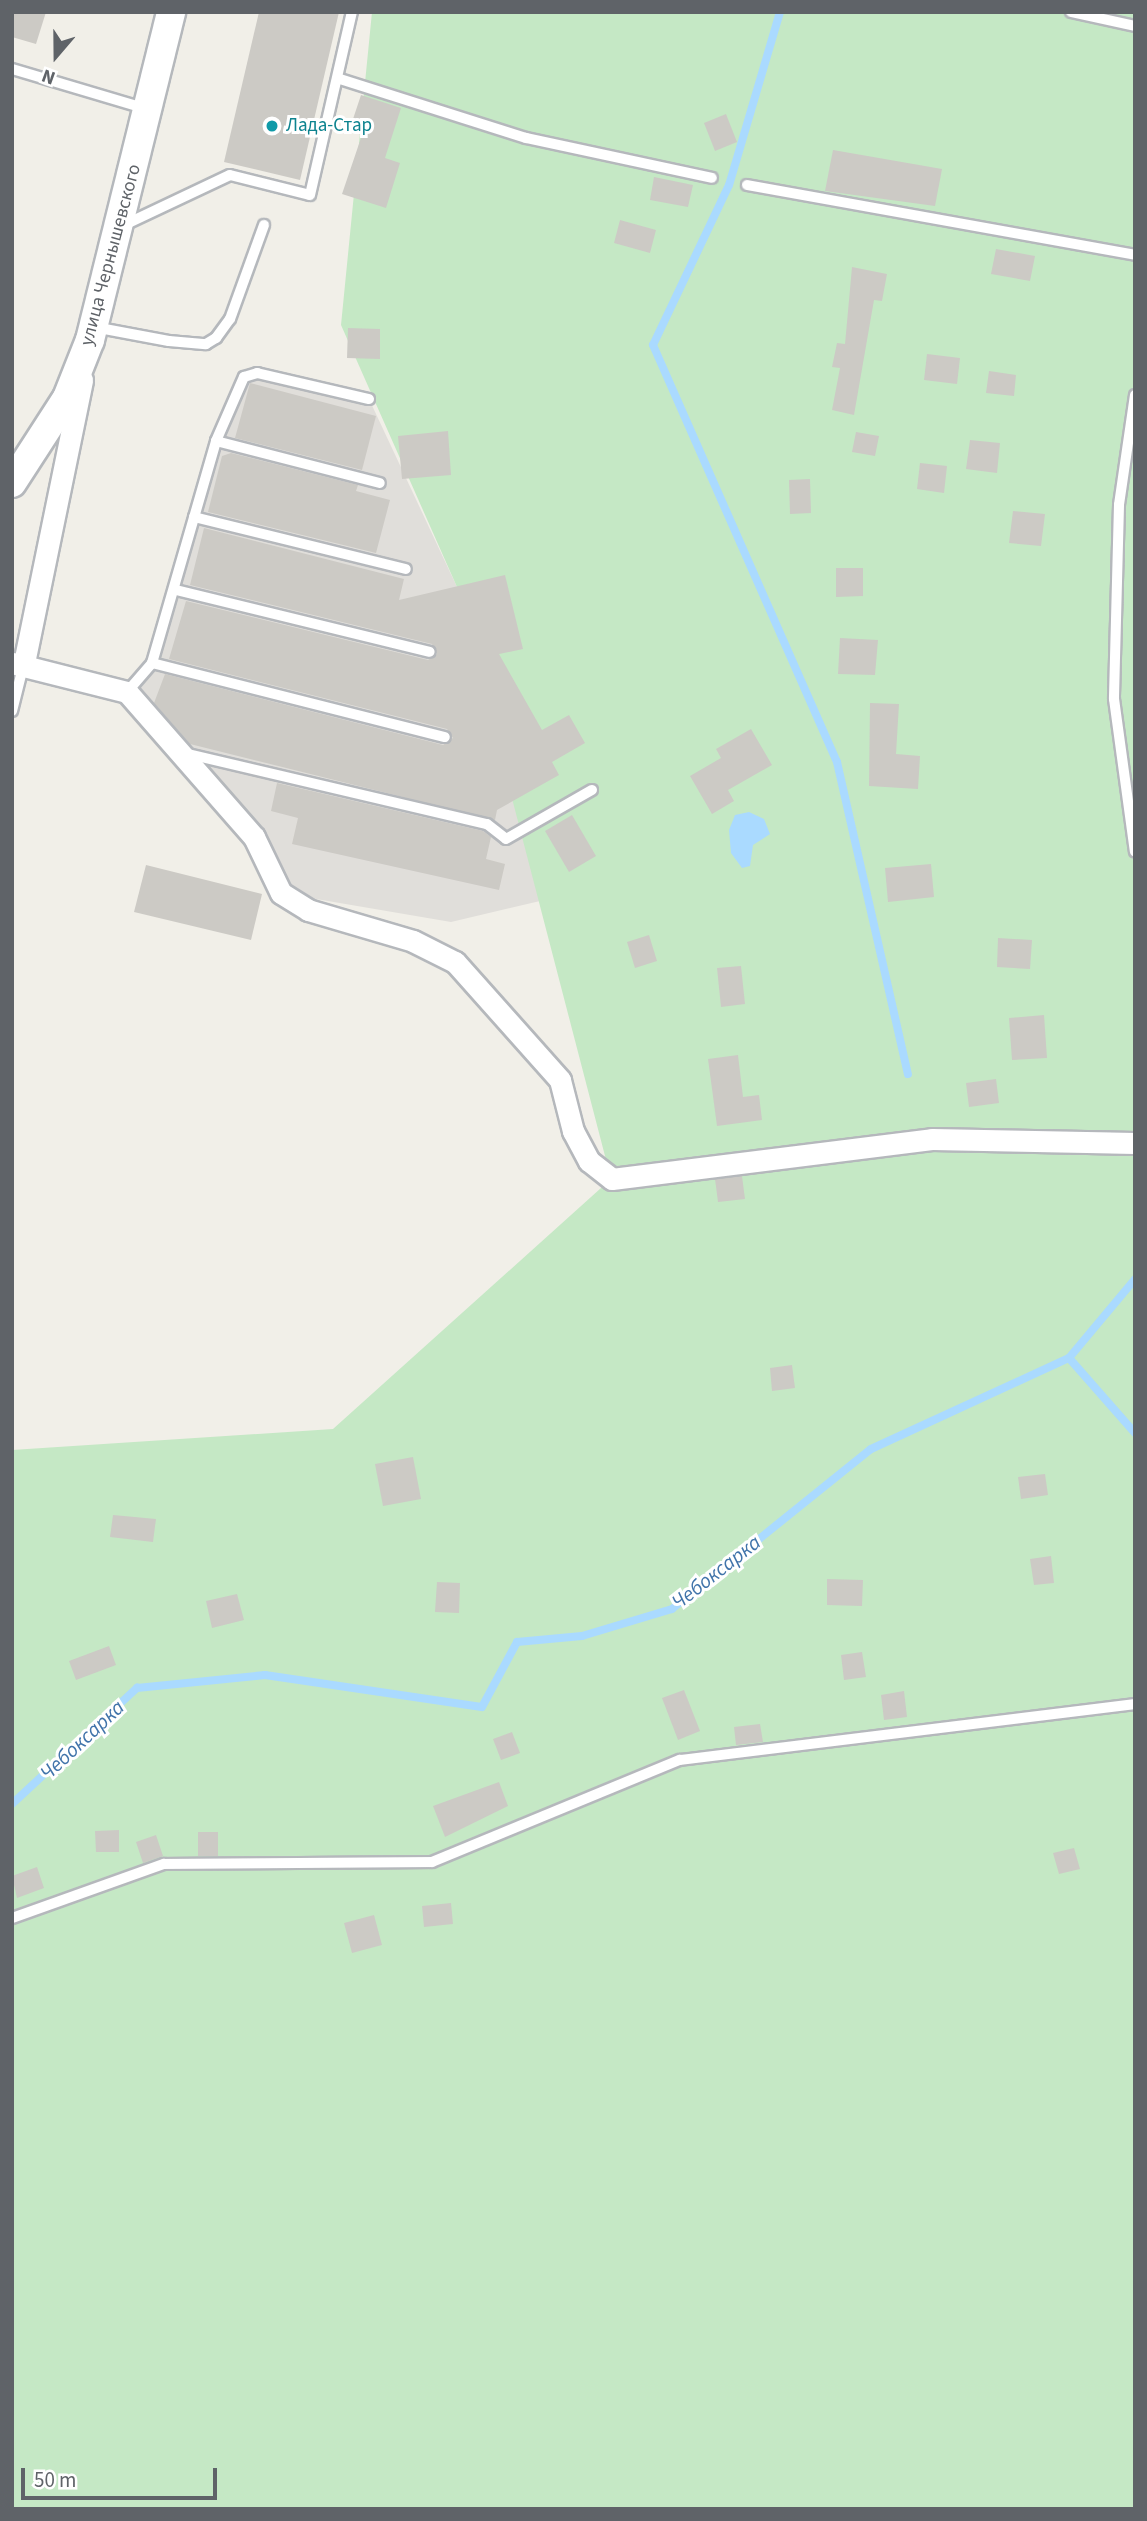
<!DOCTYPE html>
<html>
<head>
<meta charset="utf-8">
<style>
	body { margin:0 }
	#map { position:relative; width:1147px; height:2521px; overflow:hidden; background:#f1efe8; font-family:"Source Sans 3",sans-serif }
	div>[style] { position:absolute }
	.industrial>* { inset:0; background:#e0deda }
	.green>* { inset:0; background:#c5e8c5 }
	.water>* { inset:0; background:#aadaff }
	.stream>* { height:8px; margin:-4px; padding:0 4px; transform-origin:4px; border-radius:4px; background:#aadaff }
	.building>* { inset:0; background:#cccac5 }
	.roads { filter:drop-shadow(2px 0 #b5b8bc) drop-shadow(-2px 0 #b5b8bc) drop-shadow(0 2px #b5b8bc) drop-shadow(0 -2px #b5b8bc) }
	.lane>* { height:10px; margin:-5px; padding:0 5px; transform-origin:5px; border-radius:5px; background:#fff }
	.street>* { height:21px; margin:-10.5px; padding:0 10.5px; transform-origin:10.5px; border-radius:10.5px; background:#fff }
	.secondary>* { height:28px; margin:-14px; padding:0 14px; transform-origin:14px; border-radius:14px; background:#fff }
	.dots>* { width:19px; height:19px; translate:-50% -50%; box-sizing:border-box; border:4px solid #fff; border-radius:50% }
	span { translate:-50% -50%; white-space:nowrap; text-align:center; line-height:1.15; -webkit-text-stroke:6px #fff; paint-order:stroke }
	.culture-label { font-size:19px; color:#0d838f }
	.left { translate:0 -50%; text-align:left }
	.street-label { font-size:19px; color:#5f6368 }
	.water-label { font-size:21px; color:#4174aa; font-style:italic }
	.frame { position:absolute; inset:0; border:14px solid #5f6368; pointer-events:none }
	.north { position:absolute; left:21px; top:21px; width:70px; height:70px; -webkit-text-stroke:5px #fff; paint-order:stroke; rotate:200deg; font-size:19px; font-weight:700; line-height:28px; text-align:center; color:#5f6368 }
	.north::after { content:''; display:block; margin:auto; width:24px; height:32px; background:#5f6368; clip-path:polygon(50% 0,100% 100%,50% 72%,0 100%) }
	.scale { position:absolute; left:21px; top:2468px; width:196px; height:32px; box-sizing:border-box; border:4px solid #5f6368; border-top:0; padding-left:9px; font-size:21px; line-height:24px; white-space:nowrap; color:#5f6368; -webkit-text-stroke:5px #fff; paint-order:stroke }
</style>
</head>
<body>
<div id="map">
	<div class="industrial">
		<i style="clip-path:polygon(257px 373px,369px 399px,457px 587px,540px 901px,451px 922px,281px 893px,254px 837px,127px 692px,152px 663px,235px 388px)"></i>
	</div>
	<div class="green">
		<i style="clip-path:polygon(372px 12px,1135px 12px,1135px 2509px,12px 2509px,12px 1450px,333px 1429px,611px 1179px,457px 587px,341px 325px)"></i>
	</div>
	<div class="water">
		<i style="clip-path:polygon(749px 812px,764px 819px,770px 834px,753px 845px,750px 866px,742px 868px,731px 853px,729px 830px,735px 815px)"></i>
	</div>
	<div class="stream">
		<i style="left:780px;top:12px;width:180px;rotate:106.4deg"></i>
		<i style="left:729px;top:185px;width:177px;rotate:115.4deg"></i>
		<i style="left:653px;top:345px;width:456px;rotate:66.2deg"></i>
		<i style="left:837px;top:762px;width:320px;rotate:77.2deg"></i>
		<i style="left:1069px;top:1358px;width:103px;rotate:-50.1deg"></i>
		<i style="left:12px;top:1804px;width:171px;rotate:-42.9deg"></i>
		<i style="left:137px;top:1688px;width:129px;rotate:-5.8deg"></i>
		<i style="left:265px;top:1675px;width:219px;rotate:8.4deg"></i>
		<i style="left:482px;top:1707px;width:74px;rotate:-61.7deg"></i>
		<i style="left:517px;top:1642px;width:65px;rotate:-5.3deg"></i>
		<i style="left:582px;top:1636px;width:94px;rotate:-16.7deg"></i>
		<i style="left:672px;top:1609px;width:255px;rotate:-38.8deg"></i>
		<i style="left:871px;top:1449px;width:218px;rotate:-24.7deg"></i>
		<i style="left:1069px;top:1358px;width:100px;rotate:48.7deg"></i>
	</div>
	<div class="building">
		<i style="clip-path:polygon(12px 12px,46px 12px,36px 44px,12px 37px)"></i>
		<i style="clip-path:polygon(259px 12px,339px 12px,300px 180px,224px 162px)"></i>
		<i style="clip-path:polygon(361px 95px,401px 108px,385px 158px,400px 163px,386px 208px,342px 194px,362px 135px,349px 131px)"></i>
		<i style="clip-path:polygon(726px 114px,737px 142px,715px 151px,704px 123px)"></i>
		<i style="clip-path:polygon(833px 150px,942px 169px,935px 206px,825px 191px)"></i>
		<i style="clip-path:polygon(654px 177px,693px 185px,688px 207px,650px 200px)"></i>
		<i style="clip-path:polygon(620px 220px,656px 230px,650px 253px,614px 243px)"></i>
		<i style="clip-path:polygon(996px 249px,1035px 256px,1030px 281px,991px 274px)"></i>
		<i style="clip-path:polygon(852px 267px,887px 274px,882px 301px,874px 300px,854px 415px,832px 410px,840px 368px,832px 367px,837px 343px,845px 344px)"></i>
		<i style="clip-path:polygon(348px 328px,380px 329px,380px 359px,347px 358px)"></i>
		<i style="clip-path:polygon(927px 354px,960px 358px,957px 384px,924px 380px)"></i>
		<i style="clip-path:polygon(989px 371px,1016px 375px,1014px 396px,986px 393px)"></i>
		<i style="clip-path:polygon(250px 383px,376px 416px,362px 470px,235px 438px)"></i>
		<i style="clip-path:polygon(448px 431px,451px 475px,402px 479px,398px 436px)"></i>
		<i style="clip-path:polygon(856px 432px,879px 436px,875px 456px,852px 452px)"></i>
		<i style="clip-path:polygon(970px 440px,1000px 443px,997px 473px,966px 469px)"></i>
		<i style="clip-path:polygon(231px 453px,358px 485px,356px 491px,390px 500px,376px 553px,208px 512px,222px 456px)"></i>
		<i style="clip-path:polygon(920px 463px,947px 466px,944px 493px,917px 489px)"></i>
		<i style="clip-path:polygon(810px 479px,811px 513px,790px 514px,789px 480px)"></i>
		<i style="clip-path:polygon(1013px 511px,1045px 514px,1041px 546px,1009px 543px)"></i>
		<i style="clip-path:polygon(204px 528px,404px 579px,399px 600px,505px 575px,523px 649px,499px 654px,542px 730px,569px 715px,585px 743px,552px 762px,559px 775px,497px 810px,495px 820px,190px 744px,154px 703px,165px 674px,443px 745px,453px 738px,447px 729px,169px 659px,186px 601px,428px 660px,437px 654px,432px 644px,190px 585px)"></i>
		<i style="clip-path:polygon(836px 568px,863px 568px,863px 596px,836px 597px)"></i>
		<i style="clip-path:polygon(840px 638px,878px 640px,875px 675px,838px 674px)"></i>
		<i style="clip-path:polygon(870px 703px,899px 704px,896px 754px,920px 756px,918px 789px,869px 786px)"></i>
		<i style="clip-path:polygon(751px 729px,772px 765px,728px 790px,734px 801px,712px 814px,690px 776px,721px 758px,716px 749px)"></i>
		<i style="clip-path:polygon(277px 783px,483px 831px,491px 837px,486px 859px,505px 864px,499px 890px,292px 844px,298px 818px,271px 811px)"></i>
		<i style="clip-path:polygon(572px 815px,596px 856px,569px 872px,545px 831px)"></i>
		<i style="clip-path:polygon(931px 864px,934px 897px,888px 902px,885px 868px)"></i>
		<i style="clip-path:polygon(146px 865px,262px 894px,251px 940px,134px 912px)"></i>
		<i style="clip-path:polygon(649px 935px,657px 961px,635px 968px,627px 942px)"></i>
		<i style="clip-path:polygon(998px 938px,1032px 940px,1030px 969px,997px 967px)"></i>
		<i style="clip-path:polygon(741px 966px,745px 1004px,721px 1007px,717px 968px)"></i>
		<i style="clip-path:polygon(1044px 1015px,1047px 1058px,1012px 1060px,1009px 1018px)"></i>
		<i style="clip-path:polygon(738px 1055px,743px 1097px,759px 1095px,762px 1120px,717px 1126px,708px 1059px)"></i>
		<i style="clip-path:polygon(996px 1079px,999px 1103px,969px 1107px,966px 1083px)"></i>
		<i style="clip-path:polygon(742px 1176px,745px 1199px,718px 1202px,715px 1179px)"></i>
		<i style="clip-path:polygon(792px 1365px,795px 1388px,772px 1391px,770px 1368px)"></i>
		<i style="clip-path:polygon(413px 1457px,421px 1499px,383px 1506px,375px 1464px)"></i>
		<i style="clip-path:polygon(1045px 1474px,1048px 1495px,1021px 1499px,1018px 1477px)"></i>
		<i style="clip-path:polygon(113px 1515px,156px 1519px,153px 1542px,110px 1537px)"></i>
		<i style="clip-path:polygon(1051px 1556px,1054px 1583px,1034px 1585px,1030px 1559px)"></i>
		<i style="clip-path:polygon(827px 1579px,863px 1580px,862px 1606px,827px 1605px)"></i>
		<i style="clip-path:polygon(437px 1582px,460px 1583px,459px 1613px,435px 1612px)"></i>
		<i style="clip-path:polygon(237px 1594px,244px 1620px,212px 1628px,206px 1601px)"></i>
		<i style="clip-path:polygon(109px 1646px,116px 1665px,76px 1680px,69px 1661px)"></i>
		<i style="clip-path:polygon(862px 1652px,866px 1677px,844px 1680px,841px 1655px)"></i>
		<i style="clip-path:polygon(684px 1690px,700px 1731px,678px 1740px,662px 1698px)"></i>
		<i style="clip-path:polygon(904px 1691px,907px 1717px,884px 1720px,881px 1695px)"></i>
		<i style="clip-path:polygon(760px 1724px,763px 1742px,736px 1745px,734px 1727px)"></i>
		<i style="clip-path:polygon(512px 1732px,520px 1753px,501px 1760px,493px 1739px)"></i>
		<i style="clip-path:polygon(499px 1782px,508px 1806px,445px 1837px,433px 1806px)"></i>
		<i style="clip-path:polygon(119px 1830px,119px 1852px,96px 1852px,95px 1831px)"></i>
		<i style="clip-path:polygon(198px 1832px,218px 1832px,218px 1856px,198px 1856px)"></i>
		<i style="clip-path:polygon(156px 1835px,163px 1856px,143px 1863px,136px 1842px)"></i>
		<i style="clip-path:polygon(1074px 1848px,1080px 1869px,1059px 1874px,1053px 1853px)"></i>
		<i style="clip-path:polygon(37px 1867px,44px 1888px,17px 1898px,12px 1876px)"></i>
		<i style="clip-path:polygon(451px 1903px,453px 1924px,424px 1927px,422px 1906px)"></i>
		<i style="clip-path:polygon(374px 1915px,382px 1945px,352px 1953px,344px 1923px)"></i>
	</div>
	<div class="roads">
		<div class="lane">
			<i style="left:1071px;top:12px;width:66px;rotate:12.3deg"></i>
			<i style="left:12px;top:69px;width:141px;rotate:16.5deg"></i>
			<i style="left:340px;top:79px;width:195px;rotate:17.6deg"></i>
			<i style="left:526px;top:138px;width:190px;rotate:12.1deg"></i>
			<i style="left:747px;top:185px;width:394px;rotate:10.2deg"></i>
			<i style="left:122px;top:226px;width:119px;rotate:-25.3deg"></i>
			<i style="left:230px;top:175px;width:82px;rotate:14deg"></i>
			<i style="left:310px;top:195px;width:188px;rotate:-77.1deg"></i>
			<i style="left:94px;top:327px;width:76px;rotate:10.6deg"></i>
			<i style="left:169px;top:341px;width:37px;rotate:5deg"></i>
			<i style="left:206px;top:344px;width:12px;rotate:-31deg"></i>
			<i style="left:216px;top:338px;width:24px;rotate:-54deg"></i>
			<i style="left:230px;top:319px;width:100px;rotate:-70.1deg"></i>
			<i style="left:1135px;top:395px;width:111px;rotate:98.3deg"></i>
			<i style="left:1119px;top:505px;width:194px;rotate:91.5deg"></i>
			<i style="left:1114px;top:699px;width:154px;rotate:82.2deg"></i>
			<i style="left:216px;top:441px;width:169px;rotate:14.4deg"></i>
			<i style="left:194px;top:517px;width:218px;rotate:13.8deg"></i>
			<i style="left:176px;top:590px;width:261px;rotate:13.7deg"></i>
			<i style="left:152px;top:663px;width:302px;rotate:14.2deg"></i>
			<i style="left:127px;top:692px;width:38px;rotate:-49deg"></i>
			<i style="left:152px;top:663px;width:231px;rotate:-73.9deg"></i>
			<i style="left:216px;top:441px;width:70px;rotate:-66.4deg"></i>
			<i style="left:244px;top:377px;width:14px;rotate:-17deg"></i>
			<i style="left:257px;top:373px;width:115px;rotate:13.1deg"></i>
			<i style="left:12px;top:711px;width:49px;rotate:-76deg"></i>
			<i style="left:184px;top:753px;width:311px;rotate:13.2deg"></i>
			<i style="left:487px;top:824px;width:24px;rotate:38deg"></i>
			<i style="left:506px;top:839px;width:99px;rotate:-29.7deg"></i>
			<i style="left:12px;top:1918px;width:161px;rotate:-19.6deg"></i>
			<i style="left:164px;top:1864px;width:268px;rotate:-0.4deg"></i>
			<i style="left:432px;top:1862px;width:268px;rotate:-22.4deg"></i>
			<i style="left:680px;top:1760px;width:458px;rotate:-7deg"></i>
		</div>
		<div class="street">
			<i style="left:12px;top:663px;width:119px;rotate:14.2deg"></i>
			<i style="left:127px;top:692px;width:193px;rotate:48.8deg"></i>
			<i style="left:254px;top:837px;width:62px;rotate:64.3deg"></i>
			<i style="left:281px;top:893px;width:32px;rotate:32deg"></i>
			<i style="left:308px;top:910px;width:109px;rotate:16.4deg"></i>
			<i style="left:413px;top:941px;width:47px;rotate:26.6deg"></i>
			<i style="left:455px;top:962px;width:158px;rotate:48.3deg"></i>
			<i style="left:560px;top:1080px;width:53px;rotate:75.7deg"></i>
			<i style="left:573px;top:1131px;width:34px;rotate:62deg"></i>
			<i style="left:589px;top:1161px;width:29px;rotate:38deg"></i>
			<i style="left:612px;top:1179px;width:322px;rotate:-7.1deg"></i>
			<i style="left:932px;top:1139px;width:203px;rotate:1.1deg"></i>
			<i style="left:24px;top:663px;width:289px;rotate:-78.4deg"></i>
		</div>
		<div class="secondary">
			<i style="left:12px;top:483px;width:101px;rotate:-57.1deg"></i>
			<i style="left:67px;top:398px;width:62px;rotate:-68.4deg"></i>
			<i style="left:90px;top:340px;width:338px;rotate:-76.1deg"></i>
		</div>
	</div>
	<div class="dots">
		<i style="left:272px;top:126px;background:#0f9aa8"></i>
	</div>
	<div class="culture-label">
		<span class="left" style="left:286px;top:126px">Лада-Стар</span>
	</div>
	<div class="street-label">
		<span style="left:111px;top:255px;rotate:-75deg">улица Чернышевского</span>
	</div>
	<div class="water-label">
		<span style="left:716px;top:1572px;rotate:-38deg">Чебоксарка</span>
		<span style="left:82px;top:1740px;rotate:-43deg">Чебоксарка</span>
	</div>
	<div class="frame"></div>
	<div class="north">N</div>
	<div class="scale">50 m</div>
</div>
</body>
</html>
